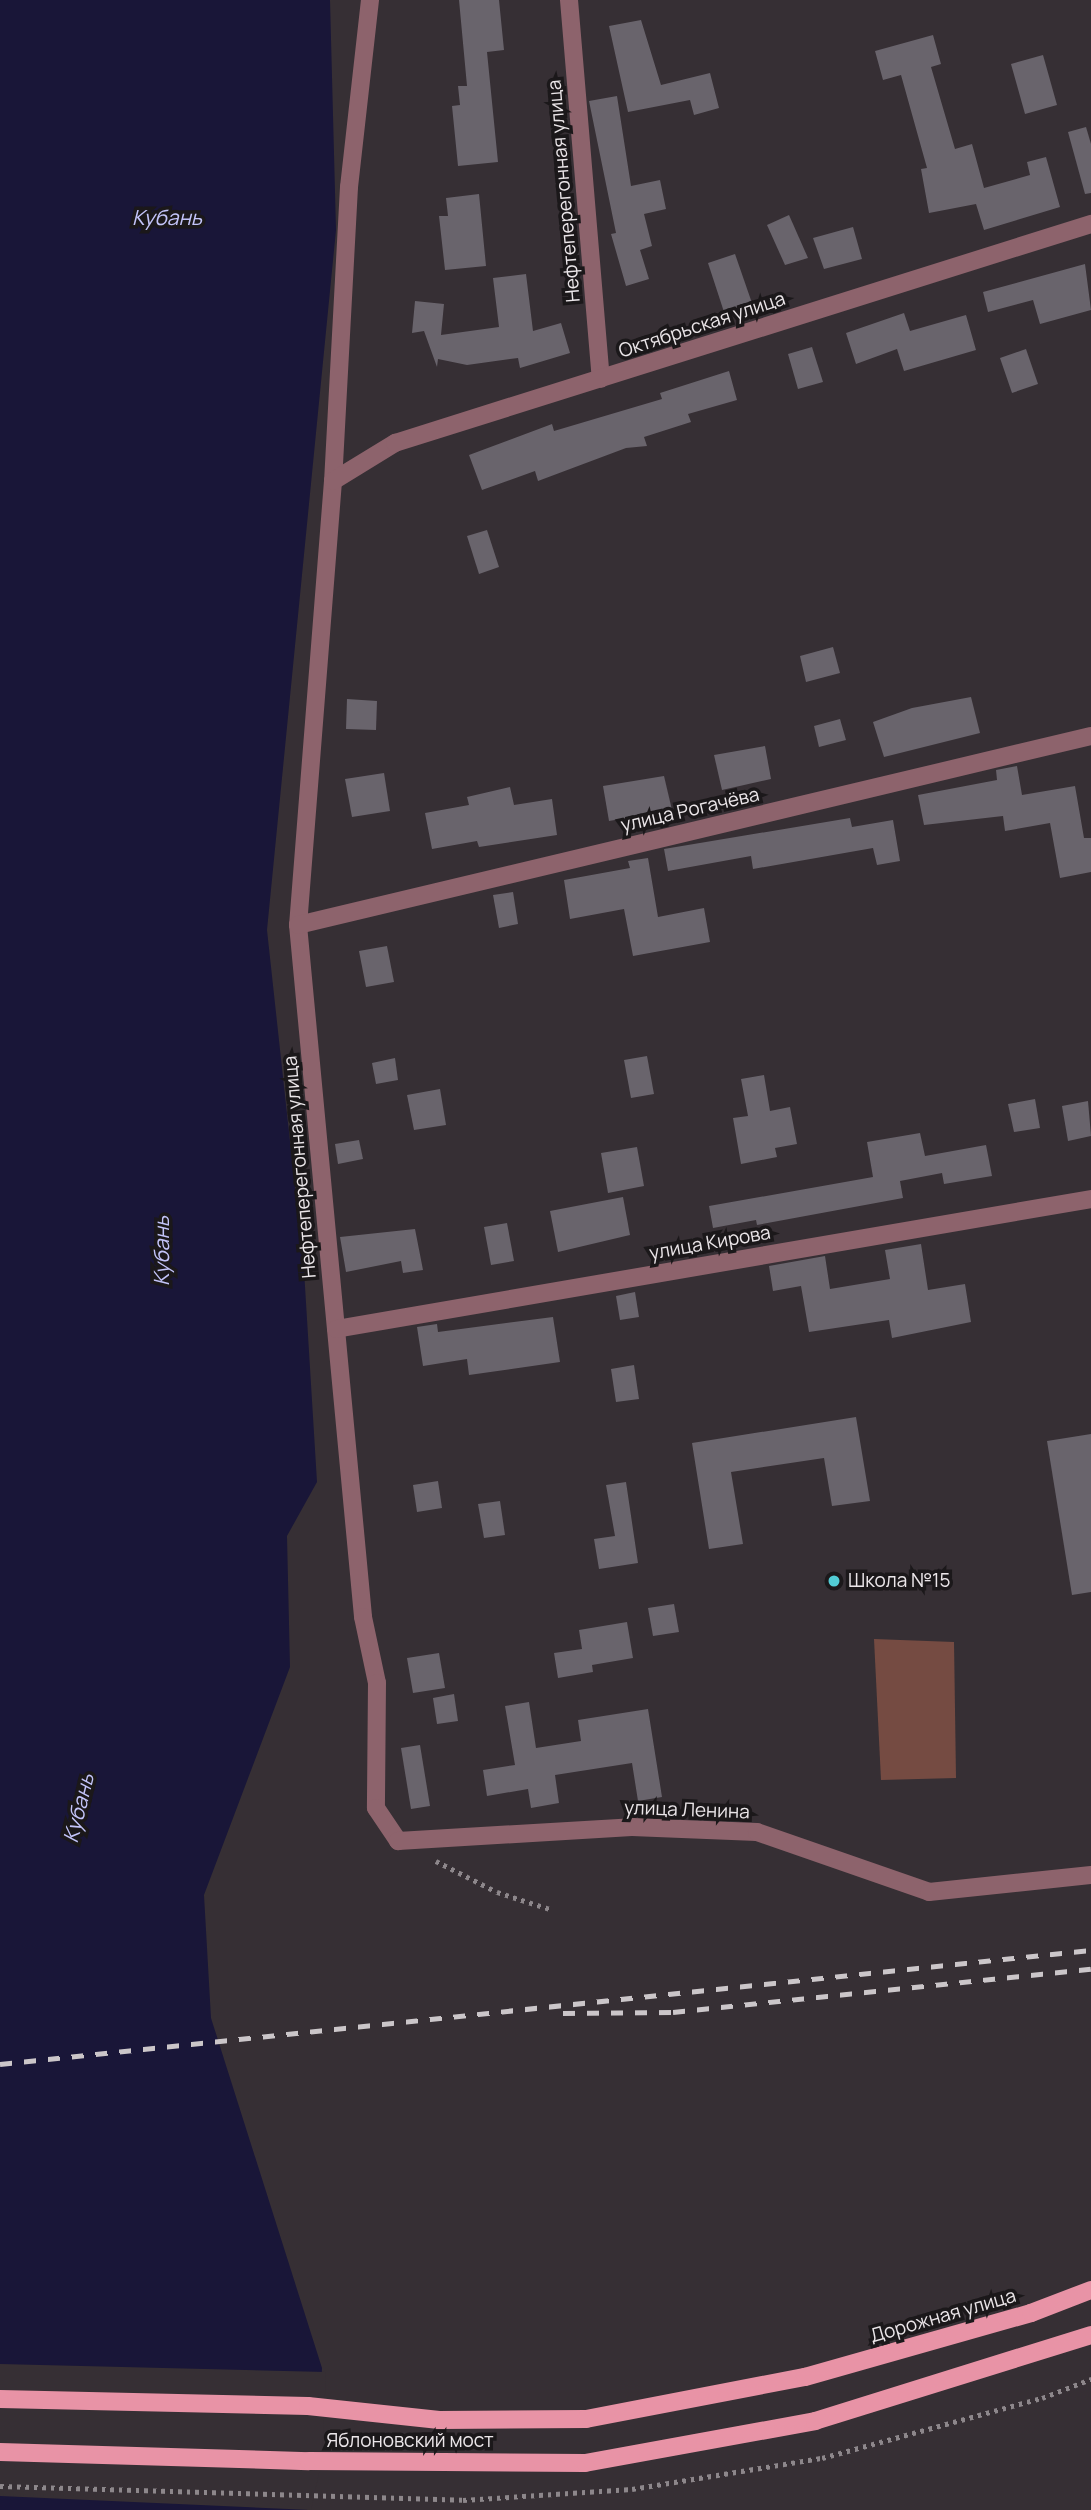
<!DOCTYPE html>
<html>
<head>
<meta charset="utf-8">
<style>
	body { margin:0 }
	#map { position:relative; width:1091px; height:2510px; overflow:hidden; background:#362f34; font-family:Manrope,sans-serif }
	div>[style] { position:absolute }
	.green>* { inset:0; background:#754b42 }
	.water>* { inset:0; background:#191638 }
	.pier>* { inset:0; background:#362f34 }
	.building>* { inset:0; background:#69646c }
	.path>* { height:4.5px; margin-top:-2.25px; transform-origin:0; background:repeating-linear-gradient(90deg,#8d878b 0 3.5px,transparent 0 8.5px) }
	.minor>* { height:18px; margin:-9px; padding:0 9px; transform-origin:9px; border-radius:9px; background:#8d636c }
	.major>* { height:18px; margin:-9px; padding:0 9px; transform-origin:9px; border-radius:9px; background:#e893a6 }
	.rail>* { height:5px; margin-top:-2.5px; transform-origin:0; background:repeating-linear-gradient(90deg,#cbc6c9 0 12px,transparent 0 24px) }
	.dots>* { width:19px; height:19px; translate:-50% -50%; box-sizing:border-box; border:4px solid #1b181a; border-radius:50% }
	span { translate:-50% -50%; white-space:nowrap; text-align:center; line-height:1.15; -webkit-text-stroke:7px #1b181a; paint-order:stroke }
	.street-label { font-size:19px; color:#ebe6e9 }
	.poi-label { font-size:19px; color:#ebe6e9 }
	.left { translate:0 -50%; text-align:left }
	.water-label { font-size:21px; color:#c3c4f9; font-style:italic }
</style>
</head>
<body>
<div id="map">
	<div class="green">
		<i style="clip-path:polygon(874px 1639px,954px 1642px,956px 1778px,881px 1780px)"></i>
	</div>
	<div class="water">
		<i style="clip-path:polygon(0 0,330px 0,336px 230px,267px 930px,304px 1270px,317px 1482px,287px 1536px,290px 1667px,204px 1895px,211px 2018px,322px 2368px,318px 2458px,307px 2510px,0 2510px)"></i>
	</div>
	<div class="pier">
		<i style="clip-path:polygon(0 2364px,326px 2372px,322px 2459px,311px 2510px,0 2496px)"></i>
	</div>
	<div class="building">
		<i style="clip-path:polygon(459px 0,499px 0,504px 50px,487px 52px,498px 162px,458px 166px,452px 106px,460px 105px,458px 86px,467px 86px)"></i>
		<i style="clip-path:polygon(641px 20px,661px 85px,710px 73px,719px 108px,694px 115px,690px 100px,628px 112px,609px 26px)"></i>
		<i style="clip-path:polygon(933px 35px,941px 64px,931px 67px,955px 149px,972px 144px,984px 188px,1030px 175px,1027px 162px,1046px 157px,1060px 207px,984px 230px,976px 204px,929px 213px,921px 169px,927px 168px,901px 75px,883px 80px,875px 51px)"></i>
		<i style="clip-path:polygon(1043px 55px,1057px 105px,1025px 114px,1011px 64px)"></i>
		<i style="clip-path:polygon(617px 96px,631px 186px,660px 180px,666px 209px,644px 214px,652px 246px,640px 250px,649px 279px,626px 286px,611px 234px,616px 233px,589px 101px)"></i>
		<i style="clip-path:polygon(1086px 127px,1091px 144px,1091px 193px,1085px 194px,1068px 132px)"></i>
		<i style="clip-path:polygon(479px 194px,486px 266px,445px 270px,439px 216px,448px 216px,446px 198px)"></i>
		<i style="clip-path:polygon(789px 215px,808px 258px,785px 265px,767px 225px)"></i>
		<i style="clip-path:polygon(853px 227px,862px 259px,824px 269px,813px 238px)"></i>
		<i style="clip-path:polygon(735px 254px,753px 306px,725px 315px,708px 263px)"></i>
		<i style="clip-path:polygon(1085px 264px,1091px 310px,1040px 324px,1033px 300px,988px 312px,983px 292px)"></i>
		<i style="clip-path:polygon(526px 274px,533px 331px,561px 323px,570px 353px,520px 368px,518px 358px,467px 365px,438px 359px,437px 367px,424px 331px,412px 333px,415px 301px,444px 304px,441px 335px,499px 327px,493px 278px)"></i>
		<i style="clip-path:polygon(904px 313px,910px 331px,966px 315px,976px 350px,904px 371px,897px 349px,856px 364px,846px 333px)"></i>
		<i style="clip-path:polygon(812px 347px,823px 382px,798px 389px,788px 354px)"></i>
		<i style="clip-path:polygon(1026px 349px,1038px 384px,1012px 393px,1000px 358px)"></i>
		<i style="clip-path:polygon(729px 371px,737px 400px,688px 414px,691px 422px,644px 437px,647px 446px,626px 448px,538px 481px,535px 471px,482px 490px,469px 455px,552px 424px,554px 431px,662px 399px,660px 393px)"></i>
		<i style="clip-path:polygon(487px 530px,499px 567px,479px 574px,467px 536px)"></i>
		<i style="clip-path:polygon(833px 647px,840px 673px,806px 682px,800px 656px)"></i>
		<i style="clip-path:polygon(971px 697px,980px 733px,884px 757px,873px 722px,912px 708px)"></i>
		<i style="clip-path:polygon(347px 699px,377px 701px,376px 730px,346px 729px)"></i>
		<i style="clip-path:polygon(840px 719px,846px 740px,819px 747px,814px 726px)"></i>
		<i style="clip-path:polygon(765px 746px,771px 779px,722px 790px,714px 755px)"></i>
		<i style="clip-path:polygon(1017px 766px,1022px 795px,1075px 786px,1084px 838px,1091px 838px,1091px 872px,1060px 878px,1050px 823px,1005px 831px,1003px 816px,924px 825px,918px 795px,997px 780px,996px 770px)"></i>
		<i style="clip-path:polygon(384px 773px,390px 811px,352px 817px,345px 779px)"></i>
		<i style="clip-path:polygon(664px 776px,672px 810px,609px 821px,603px 786px)"></i>
		<i style="clip-path:polygon(510px 787px,514px 805px,552px 799px,557px 835px,479px 847px,477px 841px,432px 849px,425px 813px,469px 805px,467px 797px)"></i>
		<i style="clip-path:polygon(850px 818px,852px 827px,893px 820px,900px 861px,877px 865px,873px 848px,753px 869px,751px 856px,668px 871px,664px 849px)"></i>
		<i style="clip-path:polygon(648px 858px,658px 917px,704px 908px,710px 942px,633px 956px,624px 909px,570px 919px,564px 880px,630px 868px,628px 861px)"></i>
		<i style="clip-path:polygon(513px 892px,518px 924px,499px 928px,493px 895px)"></i>
		<i style="clip-path:polygon(387px 946px,394px 982px,366px 987px,359px 951px)"></i>
		<i style="clip-path:polygon(647px 1056px,654px 1094px,631px 1098px,624px 1060px)"></i>
		<i style="clip-path:polygon(395px 1058px,398px 1080px,376px 1084px,372px 1063px)"></i>
		<i style="clip-path:polygon(764px 1075px,770px 1111px,790px 1107px,797px 1144px,775px 1148px,777px 1157px,741px 1164px,733px 1118px,748px 1116px,741px 1079px)"></i>
		<i style="clip-path:polygon(440px 1089px,446px 1125px,414px 1130px,407px 1095px)"></i>
		<i style="clip-path:polygon(1035px 1099px,1040px 1128px,1014px 1132px,1008px 1104px)"></i>
		<i style="clip-path:polygon(1088px 1101px,1091px 1136px,1068px 1141px,1062px 1106px)"></i>
		<i style="clip-path:polygon(920px 1133px,925px 1156px,986px 1145px,992px 1176px,944px 1184px,942px 1173px,900px 1181px,903px 1198px,757px 1225px,756px 1220px,713px 1228px,709px 1206px,873px 1177px,867px 1142px)"></i>
		<i style="clip-path:polygon(359px 1140px,363px 1159px,338px 1164px,335px 1144px)"></i>
		<i style="clip-path:polygon(637px 1147px,644px 1186px,608px 1193px,601px 1153px)"></i>
		<i style="clip-path:polygon(623px 1197px,630px 1235px,558px 1252px,550px 1211px)"></i>
		<i style="clip-path:polygon(507px 1223px,514px 1261px,491px 1265px,484px 1227px)"></i>
		<i style="clip-path:polygon(415px 1229px,423px 1270px,403px 1273px,401px 1261px,346px 1272px,340px 1237px)"></i>
		<i style="clip-path:polygon(921px 1244px,928px 1290px,965px 1284px,971px 1322px,892px 1338px,889px 1320px,809px 1332px,801px 1286px,773px 1291px,769px 1266px,825px 1256px,830px 1289px,890px 1279px,885px 1250px)"></i>
		<i style="clip-path:polygon(635px 1292px,639px 1317px,620px 1320px,616px 1296px)"></i>
		<i style="clip-path:polygon(553px 1317px,560px 1362px,469px 1375px,467px 1359px,423px 1366px,417px 1327px,437px 1324px,438px 1332px)"></i>
		<i style="clip-path:polygon(634px 1365px,639px 1399px,616px 1402px,611px 1369px)"></i>
		<i style="clip-path:polygon(856px 1417px,870px 1501px,832px 1506px,824px 1458px,731px 1472px,743px 1544px,709px 1549px,692px 1443px)"></i>
		<i style="clip-path:polygon(1091px 1434px,1091px 1592px,1072px 1595px,1047px 1441px)"></i>
		<i style="clip-path:polygon(438px 1481px,442px 1508px,417px 1512px,413px 1485px)"></i>
		<i style="clip-path:polygon(626px 1482px,638px 1563px,599px 1569px,594px 1539px,615px 1536px,606px 1485px)"></i>
		<i style="clip-path:polygon(500px 1501px,505px 1535px,484px 1538px,478px 1504px)"></i>
		<i style="clip-path:polygon(674px 1604px,679px 1632px,653px 1636px,648px 1608px)"></i>
		<i style="clip-path:polygon(627px 1622px,633px 1658px,592px 1665px,593px 1672px,558px 1678px,554px 1653px,582px 1649px,579px 1630px)"></i>
		<i style="clip-path:polygon(439px 1653px,445px 1688px,413px 1693px,407px 1658px)"></i>
		<i style="clip-path:polygon(454px 1694px,458px 1721px,437px 1724px,433px 1698px)"></i>
		<i style="clip-path:polygon(529px 1702px,536px 1748px,581px 1741px,578px 1720px,648px 1709px,662px 1797px,638px 1801px,632px 1763px,555px 1775px,559px 1803px,531px 1808px,528px 1789px,487px 1796px,483px 1770px,515px 1765px,505px 1706px)"></i>
		<i style="clip-path:polygon(420px 1745px,430px 1806px,411px 1809px,401px 1748px)"></i>
	</div>
	<div class="path">
		<i style="left:436px;top:1861px;width:68px;rotate:26.9deg"></i>
		<i style="left:497px;top:1892px;width:56px;rotate:17.8deg"></i>
		<i style="left:0;top:2486px;width:463px;rotate:1.7deg"></i>
		<i style="left:463px;top:2500px;width:169px;rotate:-3.7deg"></i>
		<i style="left:632px;top:2489px;width:193px;rotate:-9.3deg"></i>
		<i style="left:822px;top:2458px;width:228px;rotate:-15.3deg"></i>
		<i style="left:1042px;top:2398px;width:53px;rotate:-21.2deg"></i>
	</div>
	<div class="minor">
		<i style="left:370px;top:0;width:188px;rotate:96.4deg"></i>
		<i style="left:349px;top:187px;width:294px;rotate:93.1deg"></i>
		<i style="left:333px;top:481px;width:445px;rotate:94.5deg"></i>
		<i style="left:298px;top:925px;width:695px;rotate:84.63deg"></i>
		<i style="left:363px;top:1617px;width:67px;rotate:78deg"></i>
		<i style="left:377px;top:1683px;width:125px;rotate:90.5deg"></i>
		<i style="left:376px;top:1808px;width:40px;rotate:56deg"></i>
		<i style="left:398px;top:1841px;width:234px;rotate:-3.4deg"></i>
		<i style="left:632px;top:1827px;width:125px;rotate:2.3deg"></i>
		<i style="left:757px;top:1832px;width:182px;rotate:19.2deg"></i>
		<i style="left:929px;top:1892px;width:163px;rotate:-6deg"></i>
		<i style="left:569px;top:0;width:380px;rotate:85.2deg"></i>
		<i style="left:333px;top:481px;width:73px;rotate:-31.5deg"></i>
		<i style="left:395px;top:443px;width:730px;rotate:-17.47deg"></i>
		<i style="left:298px;top:925px;width:815px;rotate:-13.41deg"></i>
		<i style="left:336px;top:1329px;width:766px;rotate:-9.77deg"></i>
	</div>
	<div class="major">
		<i style="left:0;top:2399px;width:308px;rotate:1.3deg"></i>
		<i style="left:308px;top:2406px;width:132px;rotate:6.1deg"></i>
		<i style="left:439px;top:2420px;width:147px;rotate:-0.4deg"></i>
		<i style="left:586px;top:2419px;width:223px;rotate:-10.9deg"></i>
		<i style="left:805px;top:2377px;width:235px;rotate:-15.8deg"></i>
		<i style="left:1031px;top:2313px;width:64px;rotate:-21deg"></i>
		<i style="left:0;top:2452px;width:309px;rotate:1.7deg"></i>
		<i style="left:309px;top:2461px;width:276px;rotate:0.4deg"></i>
		<i style="left:585px;top:2463px;width:234px;rotate:-10.3deg"></i>
		<i style="left:815px;top:2421px;width:289px;rotate:-17.3deg"></i>
	</div>
	<div class="rail">
		<i style="left:563px;top:2013px;width:110px;rotate:-0.5deg"></i>
		<i style="left:673px;top:2012px;width:420px;rotate:-5.9deg"></i>
		<i style="left:0;top:2064px;width:1097px;rotate:-5.97deg"></i>
	</div>
	<div class="dots">
		<i style="left:834px;top:1581px;background:#52ccd5"></i>
	</div>
	<div class="street-label">
		<span style="left:564px;top:191px;rotate:-95deg">Нефтеперегонная улица</span>
		<span style="left:702px;top:325px;rotate:-18deg">Октябрьская улица</span>
		<span style="left:690px;top:810px;rotate:-13deg">улица Рогачёва</span>
		<span style="left:300px;top:1167px;rotate:-95deg">Нефтеперегонная улица</span>
		<span style="left:710px;top:1243px;rotate:-10deg">улица Кирова</span>
		<span style="left:687px;top:1810px;rotate:2deg">улица Ленина</span>
		<span style="left:943px;top:2316px;rotate:-16deg">Дорожная улица</span>
		<span style="left:410px;top:2441px">Яблоновский мост</span>
	</div>
	<div class="poi-label">
		<span class="left" style="left:848px;top:1581px">Школа №15</span>
	</div>
	<div class="water-label">
		<span style="left:167px;top:217px">Кубань</span>
		<span style="left:161px;top:1251px;rotate:-90deg">Кубань</span>
		<span style="left:78px;top:1808px;rotate:-76deg">Кубань</span>
	</div>
</div>
</body>
</html>
